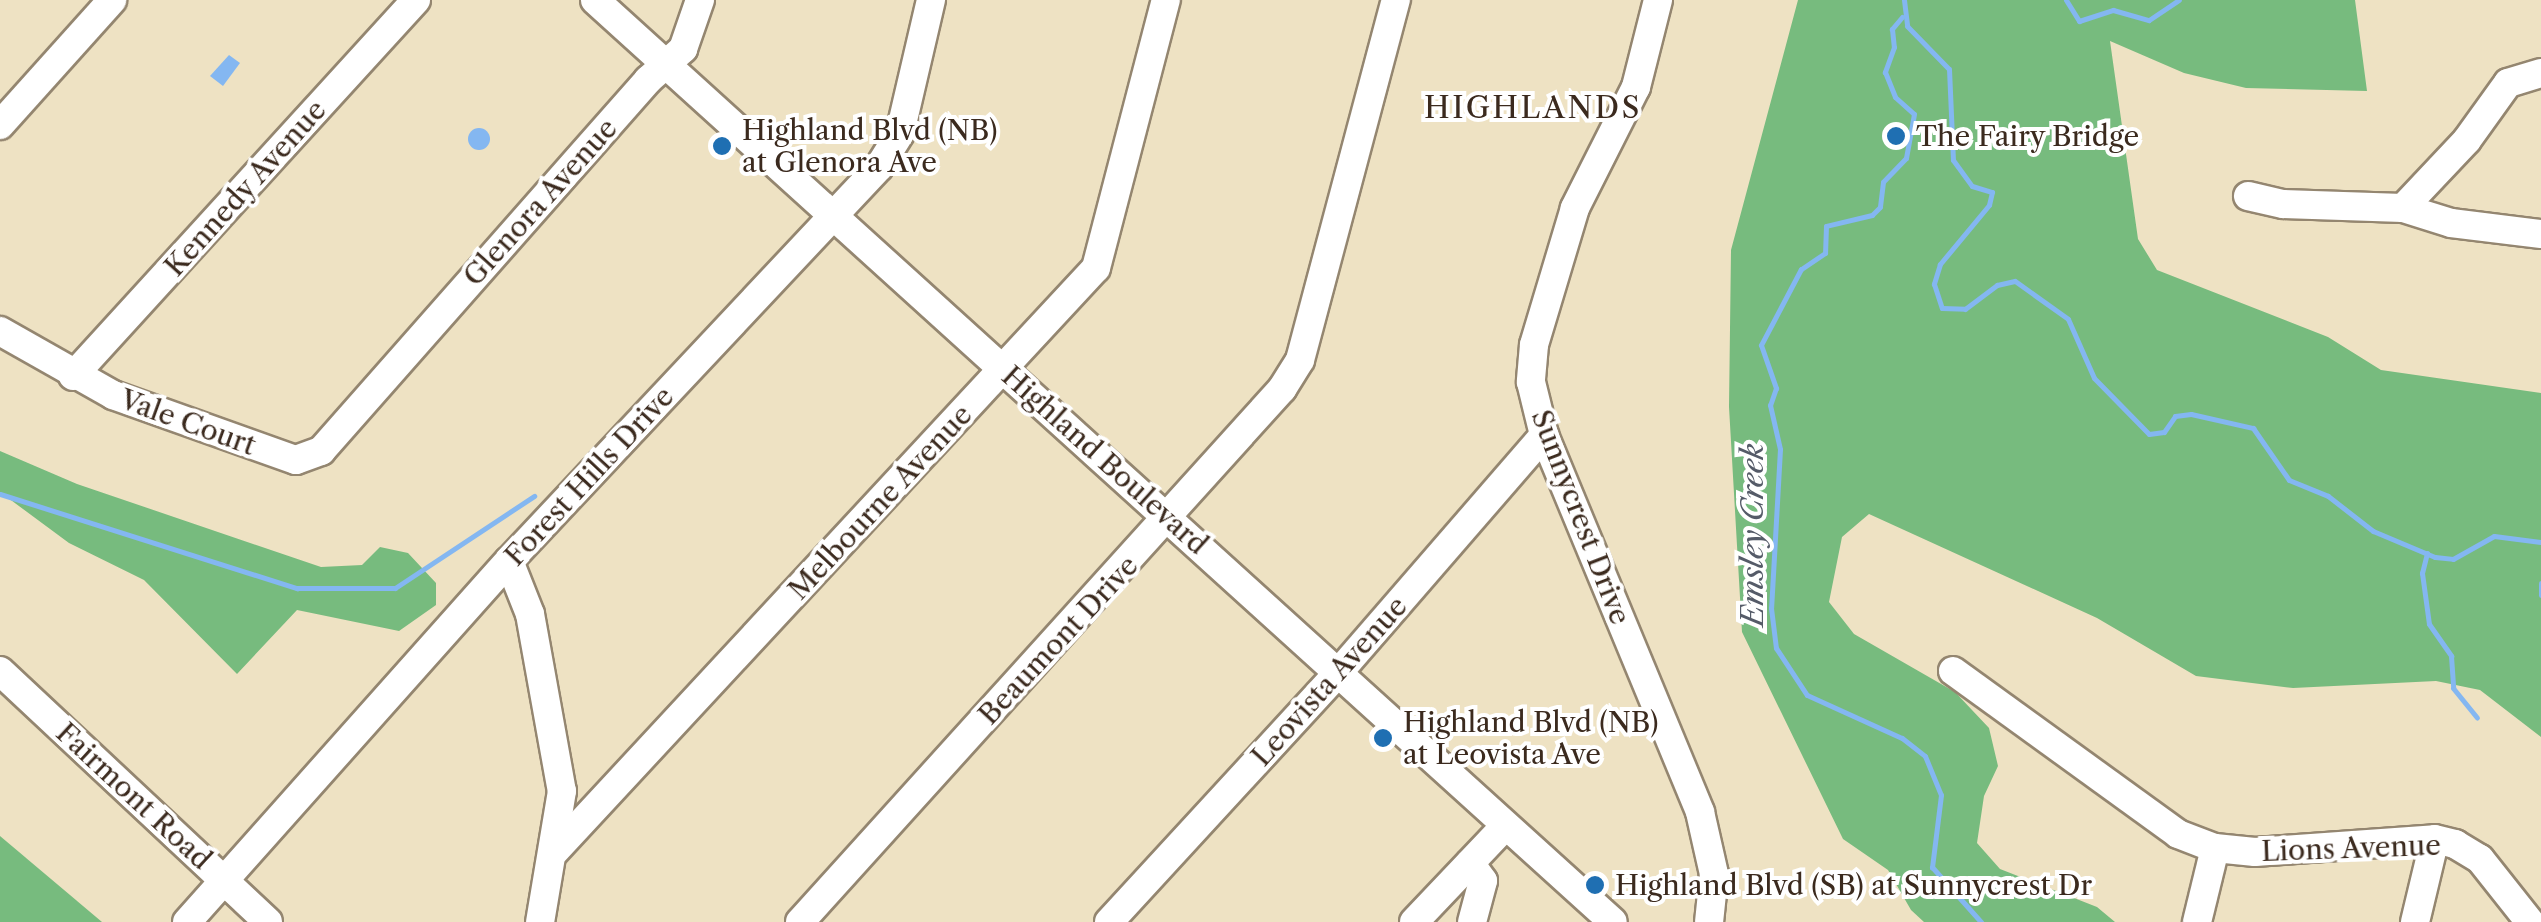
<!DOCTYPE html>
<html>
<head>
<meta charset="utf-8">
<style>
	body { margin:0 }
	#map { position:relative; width:2541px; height:922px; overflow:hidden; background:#eee2c3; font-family:"Libre Caslon Text",serif }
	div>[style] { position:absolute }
	.forest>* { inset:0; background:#77bb7e }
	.water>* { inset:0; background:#84b7f1 }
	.round { border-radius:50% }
	.stream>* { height:5px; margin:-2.5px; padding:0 2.5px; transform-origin:2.5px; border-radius:2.5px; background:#84b7f1 }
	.roads { filter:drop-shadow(2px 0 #948670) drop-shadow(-2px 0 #948670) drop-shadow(0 2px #948670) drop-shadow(0 -2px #948670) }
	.minor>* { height:28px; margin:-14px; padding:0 14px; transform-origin:14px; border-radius:14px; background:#fff }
	.dots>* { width:28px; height:28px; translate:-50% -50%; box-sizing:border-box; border:5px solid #fff; border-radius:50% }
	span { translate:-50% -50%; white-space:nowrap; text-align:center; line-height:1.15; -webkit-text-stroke:8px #fff; paint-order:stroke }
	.poi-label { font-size:28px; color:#3b2a1e }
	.left { translate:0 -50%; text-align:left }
	.street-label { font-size:28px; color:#3b2a1e }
	.neighbourhood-label { font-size:30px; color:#3b2a1e; letter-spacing:2.5px }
	.water-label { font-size:30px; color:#555b68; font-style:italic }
</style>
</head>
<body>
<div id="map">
	<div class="forest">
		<i style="clip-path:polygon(1798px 0,2355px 0,2367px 91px,2246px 88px,2184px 73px,2110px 41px,2138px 239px,2157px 270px,2328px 337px,2381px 370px,2541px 393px,2541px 737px,2480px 690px,2436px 681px,2293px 688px,2196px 676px,2097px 618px,1869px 514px,1842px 537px,1829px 602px,1854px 634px,1955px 692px,1989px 728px,1998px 766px,1984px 796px,1977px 843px,2000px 869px,2097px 907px,2115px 922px,1924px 922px,1911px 910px,1888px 870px,1843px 839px,1742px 632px,1729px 407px,1731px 250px)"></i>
		<i style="clip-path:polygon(0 451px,77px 484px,321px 567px,362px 565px,380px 547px,408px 553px,436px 583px,436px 605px,399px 631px,297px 610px,237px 674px,144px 580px,69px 543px,0 492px)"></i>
		<i style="clip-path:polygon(0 836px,102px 922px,0 922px)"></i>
	</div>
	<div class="water">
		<i style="clip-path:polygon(229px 55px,240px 63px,223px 86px,210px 76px)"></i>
		<i class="round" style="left:468px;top:128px;width:22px;height:22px"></i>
	</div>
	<div class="stream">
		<i style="left:1904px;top:0;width:26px;rotate:83deg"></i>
		<i style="left:1907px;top:26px;width:60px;rotate:45.7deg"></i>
		<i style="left:1949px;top:69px;width:91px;rotate:87.5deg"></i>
		<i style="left:1953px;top:160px;width:32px;rotate:54deg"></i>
		<i style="left:1972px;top:186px;width:21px;rotate:17deg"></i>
		<i style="left:1992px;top:192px;width:13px;rotate:103deg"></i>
		<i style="left:1989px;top:205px;width:77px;rotate:129.7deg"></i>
		<i style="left:1940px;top:264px;width:21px;rotate:107deg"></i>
		<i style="left:1934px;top:284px;width:25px;rotate:72deg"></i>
		<i style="left:1942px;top:308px;width:23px;rotate:2deg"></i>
		<i style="left:1965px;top:309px;width:40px;rotate:-37deg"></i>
		<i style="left:1997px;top:285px;width:18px;rotate:-13deg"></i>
		<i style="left:2015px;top:281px;width:65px;rotate:35.6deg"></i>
		<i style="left:2068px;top:319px;width:64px;rotate:66.2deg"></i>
		<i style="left:2094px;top:378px;width:78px;rotate:45.5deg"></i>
		<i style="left:2149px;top:434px;width:15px;rotate:-8deg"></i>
		<i style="left:2164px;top:432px;width:19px;rotate:-55deg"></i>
		<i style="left:2175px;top:416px;width:16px;rotate:-7deg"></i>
		<i style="left:2191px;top:414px;width:64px;rotate:12.7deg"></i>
		<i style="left:2253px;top:428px;width:63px;rotate:55.3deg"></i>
		<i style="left:2289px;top:480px;width:42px;rotate:22.3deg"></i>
		<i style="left:2328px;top:496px;width:57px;rotate:37.9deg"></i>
		<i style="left:2373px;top:531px;width:67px;rotate:22.8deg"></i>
		<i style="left:2435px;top:557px;width:18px;rotate:6deg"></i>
		<i style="left:2453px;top:559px;width:47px;rotate:-29.3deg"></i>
		<i style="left:2494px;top:536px;width:47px;rotate:7.3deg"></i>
		<i style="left:2066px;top:0;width:25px;rotate:58deg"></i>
		<i style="left:2079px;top:21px;width:36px;rotate:-18deg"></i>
		<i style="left:2113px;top:10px;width:37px;rotate:16deg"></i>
		<i style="left:2149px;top:20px;width:36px;rotate:-34deg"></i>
		<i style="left:1902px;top:17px;width:16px;rotate:130deg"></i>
		<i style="left:1892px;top:29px;width:18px;rotate:84deg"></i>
		<i style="left:1894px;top:47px;width:27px;rotate:110deg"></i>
		<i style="left:1885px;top:72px;width:27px;rotate:68deg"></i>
		<i style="left:1895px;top:97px;width:25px;rotate:42deg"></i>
		<i style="left:1914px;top:114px;width:45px;rotate:100.3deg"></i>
		<i style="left:1906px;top:158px;width:33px;rotate:134deg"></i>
		<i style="left:1883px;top:182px;width:25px;rotate:97deg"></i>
		<i style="left:1880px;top:207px;width:11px;rotate:135deg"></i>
		<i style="left:1872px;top:215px;width:47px;rotate:166.6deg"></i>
		<i style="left:1826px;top:226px;width:27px;rotate:92deg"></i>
		<i style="left:1825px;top:253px;width:29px;rotate:146deg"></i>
		<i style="left:1801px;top:269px;width:86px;rotate:117.8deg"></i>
		<i style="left:1761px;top:345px;width:46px;rotate:70.8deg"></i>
		<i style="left:1776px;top:388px;width:18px;rotate:109deg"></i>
		<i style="left:1770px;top:405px;width:45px;rotate:77.2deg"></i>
		<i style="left:1780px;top:449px;width:159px;rotate:93.2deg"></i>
		<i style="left:1771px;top:608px;width:40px;rotate:82.9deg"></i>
		<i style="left:1776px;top:648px;width:56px;rotate:56.6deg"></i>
		<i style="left:1807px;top:695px;width:104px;rotate:24.4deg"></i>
		<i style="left:1902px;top:738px;width:29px;rotate:38deg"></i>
		<i style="left:1925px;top:756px;width:42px;rotate:67.7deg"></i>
		<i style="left:1941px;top:795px;width:73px;rotate:97.1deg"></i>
		<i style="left:1932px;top:867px;width:74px;rotate:48.3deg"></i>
		<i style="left:0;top:494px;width:312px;rotate:17.6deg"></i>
		<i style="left:297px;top:588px;width:98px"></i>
		<i style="left:395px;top:588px;width:167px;rotate:-33.5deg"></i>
		<i style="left:2427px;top:553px;width:21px;rotate:104deg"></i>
		<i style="left:2422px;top:573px;width:51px;rotate:82.2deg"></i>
		<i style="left:2429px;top:624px;width:39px;rotate:55deg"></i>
		<i style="left:2451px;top:656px;width:32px;rotate:86deg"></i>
		<i style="left:2453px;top:688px;width:38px;rotate:51deg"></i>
		<i style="left:2541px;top:583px;width:12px;rotate:90deg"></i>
	</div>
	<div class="roads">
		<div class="minor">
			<i style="left:595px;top:0;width:1373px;rotate:42.17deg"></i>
			<i style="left:1658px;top:0;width:90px;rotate:104.2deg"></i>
			<i style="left:1636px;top:87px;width:136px;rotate:116.8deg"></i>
			<i style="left:1575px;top:208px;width:143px;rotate:106.7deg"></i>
			<i style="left:1534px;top:345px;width:37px;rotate:95deg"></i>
			<i style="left:1531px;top:382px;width:55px;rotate:76.2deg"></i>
			<i style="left:1544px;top:435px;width:408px;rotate:67.5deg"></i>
			<i style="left:1700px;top:812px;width:64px;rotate:77.3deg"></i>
			<i style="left:1714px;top:874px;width:48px;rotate:95.9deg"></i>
			<i style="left:0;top:125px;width:168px;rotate:-48.1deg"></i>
			<i style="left:2248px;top:196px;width:36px;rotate:13deg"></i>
			<i style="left:2283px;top:204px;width:120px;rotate:1.9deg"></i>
			<i style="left:2403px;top:208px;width:50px;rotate:17.4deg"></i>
			<i style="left:2451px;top:223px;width:91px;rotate:7deg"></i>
			<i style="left:2403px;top:208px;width:93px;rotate:-46.7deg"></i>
			<i style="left:2467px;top:140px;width:70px;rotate:-54.3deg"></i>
			<i style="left:2508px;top:83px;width:34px;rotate:-17deg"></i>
			<i style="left:0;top:331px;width:130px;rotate:29.5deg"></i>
			<i style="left:113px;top:395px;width:194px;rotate:19.6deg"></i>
			<i style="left:296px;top:460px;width:27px;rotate:-20deg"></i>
			<i style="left:321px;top:451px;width:495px;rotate:-48.6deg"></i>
			<i style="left:648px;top:80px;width:47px;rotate:-41.5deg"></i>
			<i style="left:683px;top:49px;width:52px;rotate:-70.9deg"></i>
			<i style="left:73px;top:376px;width:509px;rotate:-47.63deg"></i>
			<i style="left:509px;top:561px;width:57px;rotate:68.4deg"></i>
			<i style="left:530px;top:614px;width:180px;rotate:79.8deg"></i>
			<i style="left:562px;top:791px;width:133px;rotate:99.5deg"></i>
			<i style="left:0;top:671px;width:367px;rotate:43.1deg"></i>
			<i style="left:1953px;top:671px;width:278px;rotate:35.9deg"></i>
			<i style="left:2178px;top:834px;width:40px;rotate:21deg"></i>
			<i style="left:2215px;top:848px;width:40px;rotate:5.7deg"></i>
			<i style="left:2255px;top:852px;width:180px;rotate:-4.1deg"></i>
			<i style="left:2435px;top:839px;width:21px;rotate:14deg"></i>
			<i style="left:2455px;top:844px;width:29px;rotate:31deg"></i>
			<i style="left:2480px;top:859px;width:80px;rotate:51.6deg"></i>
			<i style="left:555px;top:851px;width:795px;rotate:-47.14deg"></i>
			<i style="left:1096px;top:268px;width:277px;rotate:-75.4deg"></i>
			<i style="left:1470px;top:863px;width:22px;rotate:54deg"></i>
			<i style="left:1483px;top:881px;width:42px;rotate:105deg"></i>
			<i style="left:187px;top:922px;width:484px;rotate:-48.3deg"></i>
			<i style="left:509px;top:561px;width:540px;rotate:-46.8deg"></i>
			<i style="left:879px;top:167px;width:40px;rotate:-58deg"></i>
			<i style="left:900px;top:133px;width:137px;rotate:-76.9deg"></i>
			<i style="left:800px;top:922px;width:719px;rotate:-47.88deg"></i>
			<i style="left:1282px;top:389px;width:34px;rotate:-58deg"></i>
			<i style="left:1300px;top:360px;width:373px;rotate:-75.1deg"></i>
			<i style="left:1109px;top:922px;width:338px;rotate:-47.4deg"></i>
			<i style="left:1338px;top:673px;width:315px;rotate:-49.1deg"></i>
			<i style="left:1414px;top:922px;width:132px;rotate:-46.5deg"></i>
			<i style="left:2197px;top:922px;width:76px;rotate:-76.3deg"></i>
			<i style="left:2415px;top:922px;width:85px;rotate:-76.5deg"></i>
		</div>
	</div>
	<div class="dots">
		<i style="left:1896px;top:136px;background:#1f6fb2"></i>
		<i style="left:722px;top:146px;background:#1f6fb2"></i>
		<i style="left:1383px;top:738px;background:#1f6fb2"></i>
		<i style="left:1595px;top:885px;background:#1f6fb2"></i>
	</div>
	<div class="poi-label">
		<span class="left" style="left:742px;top:146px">Highland Blvd (NB)<br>at Glenora Ave</span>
		<span class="left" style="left:1916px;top:136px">The Fairy Bridge</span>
		<span class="left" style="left:1403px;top:738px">Highland Blvd (NB)<br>at Leovista Ave</span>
		<span class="left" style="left:1615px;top:885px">Highland Blvd (SB) at Sunnycrest Dr</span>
	</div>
	<div class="street-label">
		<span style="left:245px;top:188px;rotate:-48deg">Kennedy Avenue</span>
		<span style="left:540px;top:202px;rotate:-48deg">Glenora Avenue</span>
		<span style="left:188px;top:422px;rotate:20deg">Vale Court</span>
		<span style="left:1105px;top:460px;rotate:42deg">Highland Boulevard</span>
		<span style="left:589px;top:476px;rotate:-47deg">Forest Hills Drive</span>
		<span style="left:880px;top:502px;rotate:-47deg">Melbourne Avenue</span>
		<span style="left:1581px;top:517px;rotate:69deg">Sunnycrest Drive</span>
		<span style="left:1058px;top:640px;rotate:-47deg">Beaumont Drive</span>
		<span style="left:1329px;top:681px;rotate:-48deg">Leovista Avenue</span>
		<span style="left:134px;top:796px;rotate:43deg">Fairmont Road</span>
		<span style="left:2351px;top:848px;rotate:-2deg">Lions Avenue</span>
	</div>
	<div class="neighbourhood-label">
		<span style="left:1533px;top:108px">HIGHLANDS</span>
	</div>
	<div class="water-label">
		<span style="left:1753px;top:535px;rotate:-90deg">Emsley Creek</span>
	</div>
</div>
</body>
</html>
